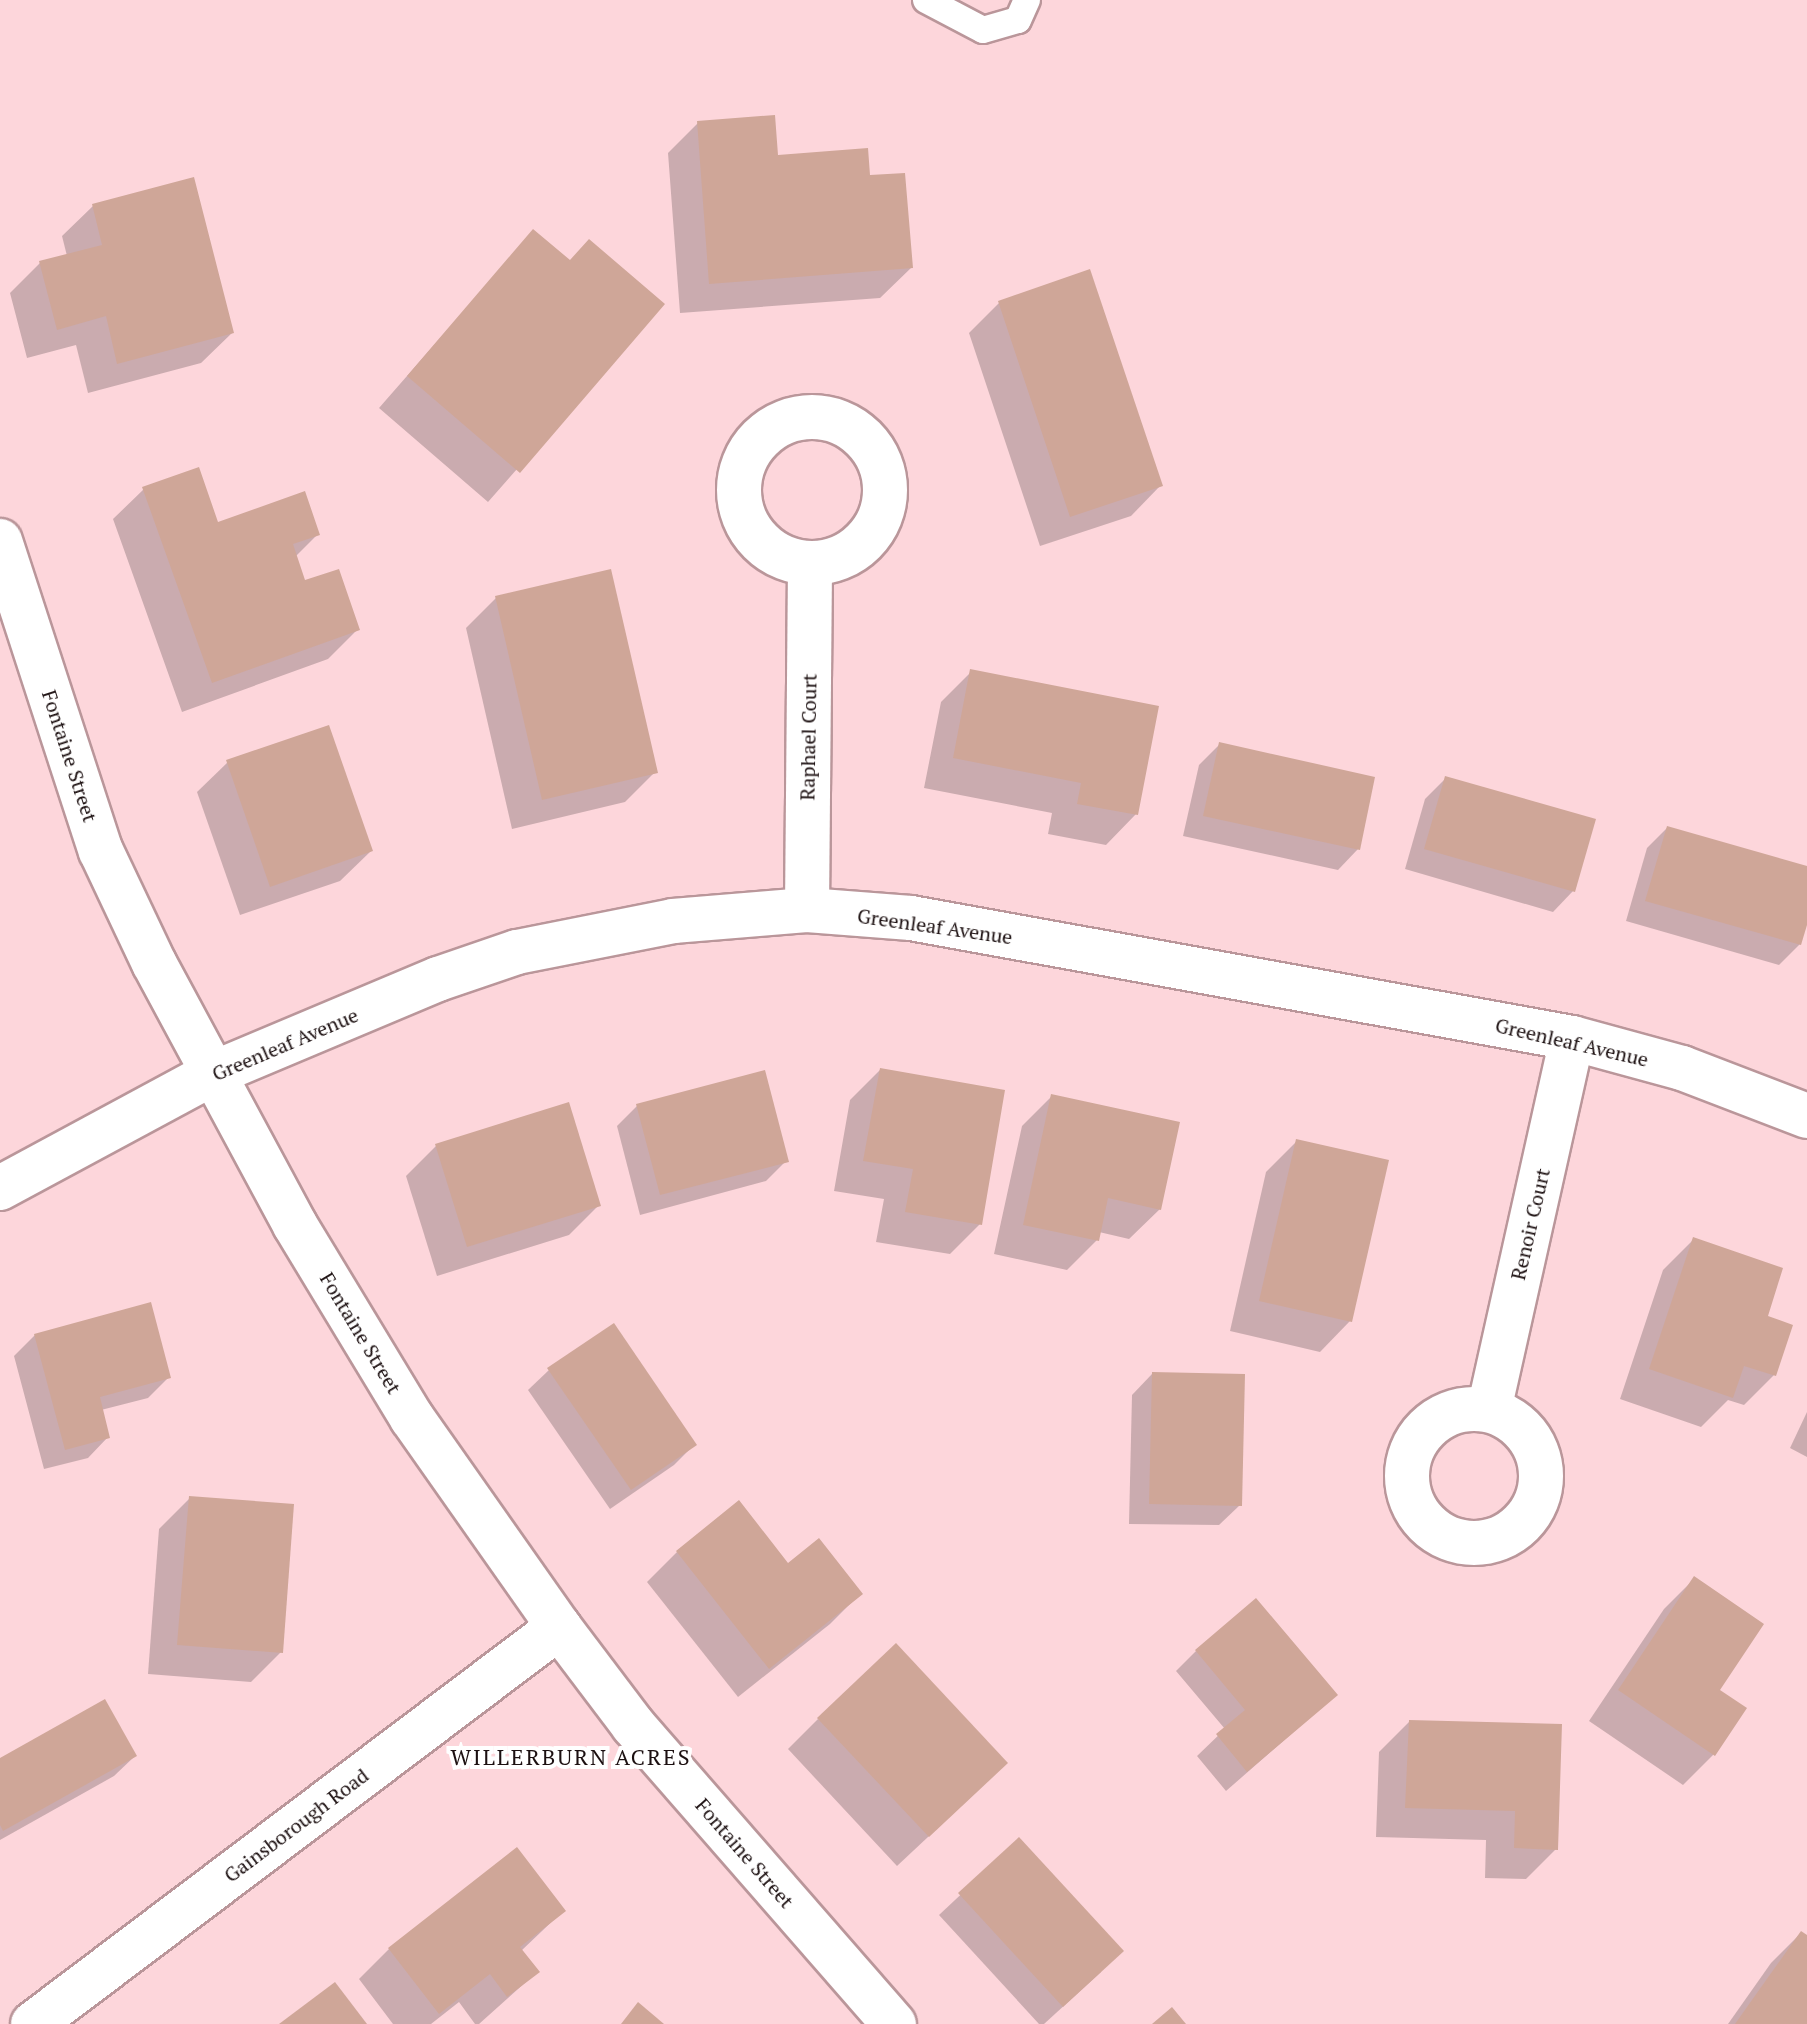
<!DOCTYPE html>
<html>
<head>
<meta charset="utf-8">
<style>
	body { margin:0 }
	#map { position:relative; width:1807px; height:2024px; overflow:hidden; background:#fdd6db; font-family:"PT Serif",serif }
	div>[style] { position:absolute }
	.shadow>* { inset:0; background:#0003 }
	.building>* { inset:0; background:#cfa698 }
	.roads { filter:drop-shadow(2px 0 #ba969a) drop-shadow(-2px 0 #ba969a) drop-shadow(0 2px #ba969a) drop-shadow(0 -2px #ba969a) }
	.service>* { height:26px; margin:-13px; padding:0 13px; transform-origin:13px; border-radius:13px; background:#fff }
	.minor>* { height:44px; margin:-22px; padding:0 22px; transform-origin:22px; border-radius:22px; background:#fff }
	.minor>.ring { margin:-22px; padding:0; box-sizing:content-box; background:none; border:44px solid #fff; border-radius:50% }
	span { translate:-50% -50%; white-space:nowrap; text-align:center; line-height:1.15; -webkit-text-stroke:8px #fff; paint-order:stroke }
	.street-label { font-size:20px; color:#1c1011 }
	.neighbourhood-label { font-size:22px; color:#1c1011; letter-spacing:2px }
</style>
</head>
<body>
<div id="map">
	<div class="shadow">
		<i style="clip-path:polygon(698px 123px,776px 158px,868px 177px,911px 268px,880px 298px,680px 313px,668px 153px)"></i>
		<i style="clip-path:polygon(93px 206px,232px 333px,201px 363px,88px 393px,76px 345px,27px 358px,10px 293px,40px 263px,67px 256px,62px 236px)"></i>
		<i style="clip-path:polygon(533px 232px,569px 262px,662px 304px,488px 502px,379px 408px)"></i>
		<i style="clip-path:polygon(999px 303px,1161px 485px,1131px 516px,1040px 546px,969px 333px)"></i>
		<i style="clip-path:polygon(144px 489px,217px 524px,318px 534px,295px 557px,304px 583px,358px 629px,328px 659px,182px 712px,113px 519px)"></i>
		<i style="clip-path:polygon(496px 598px,655px 772px,625px 802px,512px 829px,466px 628px)"></i>
		<i style="clip-path:polygon(971px 672px,1136px 814px,1106px 845px,1048px 834px,1052px 813px,924px 788px,941px 702px)"></i>
		<i style="clip-path:polygon(1220px 744px,1358px 849px,1338px 870px,1183px 836px,1199px 765px)"></i>
		<i style="clip-path:polygon(228px 762px,371px 851px,340px 881px,240px 915px,197px 792px)"></i>
		<i style="clip-path:polygon(1446px 778px,1573px 891px,1553px 912px,1405px 869px,1425px 799px)"></i>
		<i style="clip-path:polygon(1667px 828px,1807px 868px,1807px 918px,1800px 944px,1779px 965px,1626px 921px,1647px 848px)"></i>
		<i style="clip-path:polygon(880px 1070px,980px 1224px,950px 1254px,876px 1242px,884px 1199px,834px 1191px,850px 1100px)"></i>
		<i style="clip-path:polygon(1052px 1096px,1160px 1209px,1129px 1239px,1099px 1232px,1097px 1240px,1067px 1270px,994px 1254px,1022px 1126px)"></i>
		<i style="clip-path:polygon(637px 1106px,786px 1161px,766px 1181px,640px 1215px,617px 1126px)"></i>
		<i style="clip-path:polygon(1296px 1142px,1350px 1321px,1320px 1352px,1230px 1331px,1266px 1172px)"></i>
		<i style="clip-path:polygon(436px 1146px,599px 1205px,569px 1235px,437px 1276px,406px 1176px)"></i>
		<i style="clip-path:polygon(1694px 1239px,1765px 1317px,1774px 1375px,1744px 1405px,1728px 1400px,1701px 1427px,1620px 1399px,1663px 1270px)"></i>
		<i style="clip-path:polygon(35px 1335px,169px 1377px,148px 1398px,101px 1410px,108px 1437px,88px 1458px,44px 1469px,14px 1356px)"></i>
		<i style="clip-path:polygon(549px 1370px,694px 1445px,674px 1465px,610px 1509px,528px 1390px)"></i>
		<i style="clip-path:polygon(1152px 1374px,1240px 1505px,1219px 1525px,1129px 1524px,1132px 1395px)"></i>
		<i style="clip-path:polygon(1807px 1412px,1807px 1457px,1790px 1448px)"></i>
		<i style="clip-path:polygon(190px 1498px,281px 1652px,251px 1682px,148px 1674px,159px 1529px)"></i>
		<i style="clip-path:polygon(677px 1552px,788px 1566px,860px 1594px,830px 1624px,738px 1697px,647px 1582px)"></i>
		<i style="clip-path:polygon(1694px 1579px,1717px 1691px,1713px 1755px,1683px 1785px,1589px 1721px,1664px 1609px)"></i>
		<i style="clip-path:polygon(1196px 1651px,1336px 1695px,1226px 1791px,1197px 1756px,1225px 1729px,1176px 1671px)"></i>
		<i style="clip-path:polygon(818px 1719px,975px 1793px,897px 1866px,788px 1749px)"></i>
		<i style="clip-path:polygon(1409px 1722px,1560px 1726px,1556px 1849px,1526px 1879px,1485px 1878px,1486px 1840px,1376px 1837px,1379px 1752px)"></i>
		<i style="clip-path:polygon(135px 1756px,114px 1776px,0 1840px,0 1760px)"></i>
		<i style="clip-path:polygon(1019px 1840px,1101px 1972px,1044px 2024px,1039px 2024px,939px 1915px)"></i>
		<i style="clip-path:polygon(563px 1911px,521px 1951px,537px 1972px,479px 2024px,475px 2024px,459px 2002px,431px 2024px,393px 2024px,359px 1979px,389px 1949px)"></i>
		<i style="clip-path:polygon(1801px 1933px,1807px 1938px,1807px 2024px,1728px 2024px,1771px 1963px)"></i>
	</div>
	<div class="building">
		<i style="clip-path:polygon(775px 115px,778px 155px,868px 148px,870px 175px,905px 173px,913px 268px,709px 284px,697px 121px)"></i>
		<i style="clip-path:polygon(194px 177px,234px 333px,117px 364px,106px 316px,57px 330px,39px 261px,102px 245px,92px 204px)"></i>
		<i style="clip-path:polygon(533px 229px,570px 260px,589px 239px,665px 304px,520px 473px,407px 376px)"></i>
		<i style="clip-path:polygon(1090px 269px,1163px 486px,1070px 517px,998px 301px)"></i>
		<i style="clip-path:polygon(199px 467px,218px 522px,305px 491px,320px 535px,293px 544px,305px 580px,339px 569px,360px 630px,212px 683px,142px 487px)"></i>
		<i style="clip-path:polygon(611px 569px,658px 773px,542px 800px,495px 596px)"></i>
		<i style="clip-path:polygon(970px 669px,1159px 706px,1138px 815px,1077px 804px,1081px 783px,953px 758px)"></i>
		<i style="clip-path:polygon(329px 725px,373px 851px,270px 887px,226px 760px)"></i>
		<i style="clip-path:polygon(1219px 742px,1375px 777px,1360px 850px,1203px 816px)"></i>
		<i style="clip-path:polygon(1445px 776px,1596px 819px,1575px 892px,1424px 849px)"></i>
		<i style="clip-path:polygon(1667px 826px,1807px 866px,1807px 925px,1801px 945px,1645px 901px)"></i>
		<i style="clip-path:polygon(880px 1068px,1005px 1090px,982px 1225px,905px 1212px,913px 1169px,863px 1161px)"></i>
		<i style="clip-path:polygon(765px 1070px,789px 1162px,660px 1195px,636px 1104px)"></i>
		<i style="clip-path:polygon(1051px 1094px,1180px 1122px,1161px 1210px,1108px 1198px,1099px 1241px,1023px 1225px)"></i>
		<i style="clip-path:polygon(569px 1102px,601px 1206px,467px 1247px,435px 1144px)"></i>
		<i style="clip-path:polygon(1296px 1139px,1389px 1160px,1352px 1322px,1259px 1301px)"></i>
		<i style="clip-path:polygon(1693px 1237px,1783px 1268px,1768px 1316px,1793px 1325px,1776px 1376px,1744px 1366px,1733px 1398px,1649px 1369px)"></i>
		<i style="clip-path:polygon(151px 1302px,171px 1378px,100px 1397px,110px 1438px,65px 1450px,34px 1334px)"></i>
		<i style="clip-path:polygon(614px 1323px,697px 1445px,631px 1490px,547px 1368px)"></i>
		<i style="clip-path:polygon(1152px 1372px,1245px 1374px,1242px 1506px,1149px 1504px)"></i>
		<i style="clip-path:polygon(189px 1496px,294px 1504px,283px 1653px,177px 1645px)"></i>
		<i style="clip-path:polygon(739px 1500px,788px 1563px,819px 1538px,863px 1594px,769px 1669px,676px 1551px)"></i>
		<i style="clip-path:polygon(1694px 1576px,1764px 1624px,1720px 1690px,1747px 1708px,1715px 1756px,1618px 1690px)"></i>
		<i style="clip-path:polygon(1256px 1598px,1338px 1695px,1247px 1772px,1216px 1734px,1245px 1710px,1195px 1650px)"></i>
		<i style="clip-path:polygon(896px 1643px,1008px 1763px,929px 1837px,817px 1718px)"></i>
		<i style="clip-path:polygon(105px 1699px,137px 1756px,3px 1831px,0 1825px,0 1758px)"></i>
		<i style="clip-path:polygon(1409px 1720px,1562px 1724px,1558px 1850px,1514px 1848px,1515px 1811px,1405px 1808px)"></i>
		<i style="clip-path:polygon(1019px 1837px,1124px 1951px,1063px 2007px,958px 1893px)"></i>
		<i style="clip-path:polygon(517px 1847px,566px 1911px,520px 1947px,540px 1972px,507px 1997px,490px 1974px,439px 2014px,388px 1948px)"></i>
		<i style="clip-path:polygon(1801px 1931px,1807px 1935px,1807px 2024px,1735px 2024px)"></i>
		<i style="clip-path:polygon(335px 1982px,367px 2024px,279px 2024px)"></i>
		<i style="clip-path:polygon(638px 2002px,664px 2024px,621px 2024px)"></i>
		<i style="clip-path:polygon(1172px 2007px,1186px 2024px,1152px 2024px)"></i>
	</div>
	<div class="roads">
		<div class="service">
			<i style="left:926px;top:0;width:64px;rotate:27.8deg"></i>
			<i style="left:983px;top:30px;width:36px;rotate:-16deg"></i>
			<i style="left:1018px;top:20px;width:22px;rotate:-66deg"></i>
		</div>
		<div class="minor">
			<i class="ring" style="left:739px;top:417px;width:102px;height:102px"></i>
			<i style="left:0;top:541px;width:326px;rotate:72deg"></i>
			<i style="left:101px;top:851px;width:124px;rotate:64.7deg"></i>
			<i style="left:154px;top:963px;width:298px;rotate:61.7deg"></i>
			<i style="left:295px;top:1225px;width:226px;rotate:58.8deg"></i>
			<i style="left:412px;top:1418px;width:256px;rotate:54.9deg"></i>
			<i style="left:559px;top:1627px;width:123px;rotate:52.9deg"></i>
			<i style="left:633px;top:1725px;width:397px;rotate:48.9deg"></i>
			<i style="left:807px;top:910px;width:346px;rotate:-89.5deg"></i>
			<i style="left:0;top:1188px;width:241px;rotate:-28.3deg"></i>
			<i style="left:212px;top:1074px;width:245px;rotate:-22.8deg"></i>
			<i style="left:438px;top:979px;width:83px;rotate:-18.9deg"></i>
			<i style="left:517px;top:952px;width:159px;rotate:-11.2deg"></i>
			<i style="left:673px;top:921px;width:134px;rotate:-4.7deg"></i>
			<i style="left:807px;top:910px;width:104px;rotate:4.4deg"></i>
			<i style="left:911px;top:918px;width:672px;rotate:10.29deg"></i>
			<i style="left:1572px;top:1038px;width:114px;rotate:15.3deg"></i>
			<i style="left:1682px;top:1068px;width:134px;rotate:21deg"></i>
			<i class="ring" style="left:1407px;top:1409px;width:90px;height:90px"></i>
			<i style="left:1489px;top:1410px;width:381px;rotate:-77.4deg"></i>
			<i style="left:33px;top:2024px;width:659px;rotate:-37.04deg"></i>
		</div>
	</div>
	<div class="street-label">
		<span style="left:808px;top:737px;rotate:-89deg">Raphael Court</span>
		<span style="left:70px;top:756px;rotate:72deg">Fontaine Street</span>
		<span style="left:935px;top:926px;rotate:8deg">Greenleaf Avenue</span>
		<span style="left:1572px;top:1042px;rotate:13deg">Greenleaf Avenue</span>
		<span style="left:285px;top:1044px;rotate:-23deg">Greenleaf Avenue</span>
		<span style="left:1530px;top:1224px;rotate:-77deg">Renoir Court</span>
		<span style="left:361px;top:1333px;rotate:59deg">Fontaine Street</span>
		<span style="left:296px;top:1825px;rotate:-37deg">Gainsborough Road</span>
		<span style="left:745px;top:1853px;rotate:49deg">Fontaine Street</span>
	</div>
	<div class="neighbourhood-label">
		<span style="left:571px;top:1757px">WILLERBURN ACRES</span>
	</div>
</div>
</body>
</html>
